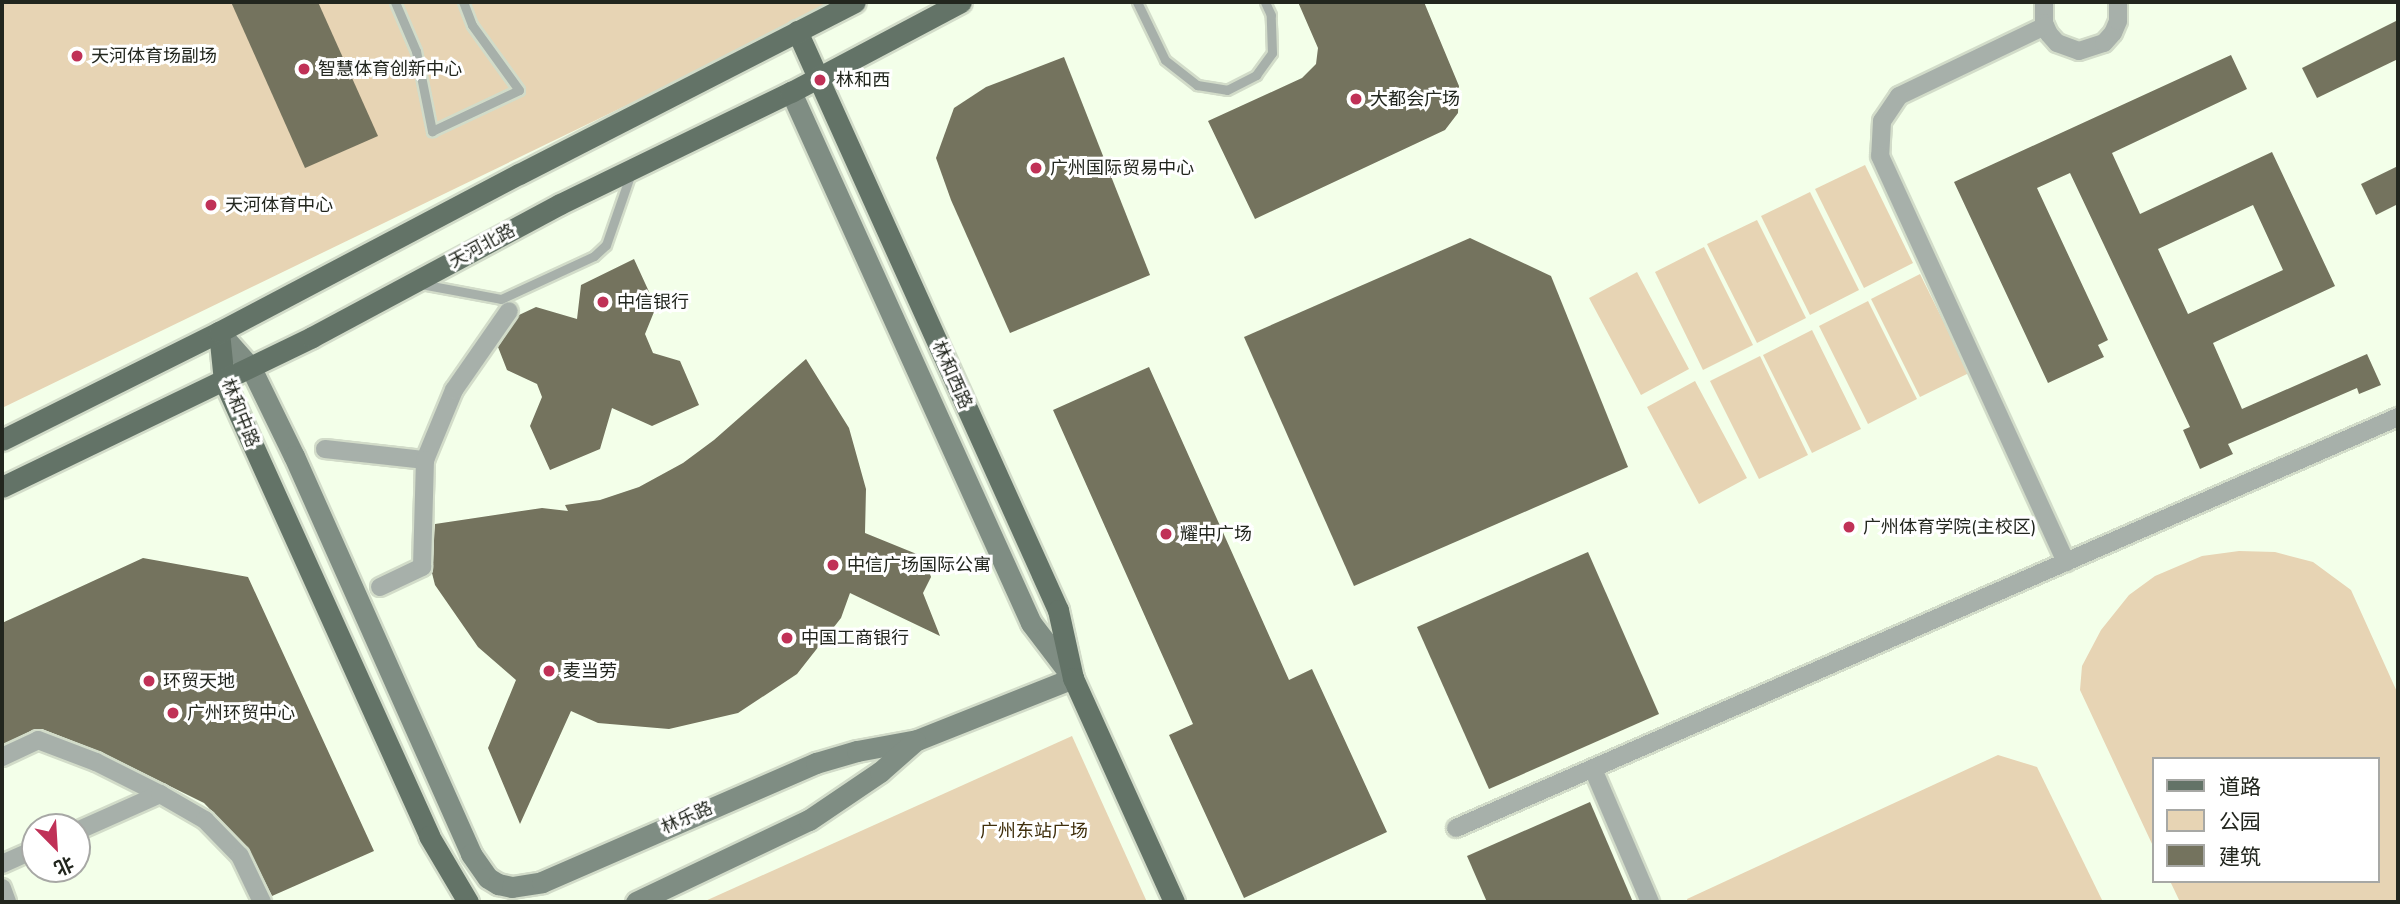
<!DOCTYPE html>
<html>
<head>
<meta charset="utf-8">
<style>
	body { margin:0 }
	#map { position:relative; width:2400px; height:904px; overflow:hidden; background:#f3ffe9; font-family:"Nunito Sans","Noto Sans SC",sans-serif }
	div>[style] { position:absolute }
	.green>* { inset:0; background:#e7d4b4 }
	.building>* { inset:0; background:#74735e }
	.roads { filter:drop-shadow(2px 0 #d2dcc9) drop-shadow(-2px 0 #d2dcc9) drop-shadow(0 2px #d2dcc9) drop-shadow(0 -2px #d2dcc9) }
	.lane>* { height:9px; margin:-4.5px; padding:0 4.5px; transform-origin:4.5px; border-radius:4.5px; background:#a7b0aa }
	.street>* { height:18px; margin:-9px; padding:0 9px; transform-origin:9px; border-radius:9px; background:#a7b0aa }
	.secondary>* { height:21px; margin:-10.5px; padding:0 10.5px; transform-origin:10.5px; border-radius:10.5px; background:#7f8d83 }
	.primary>* { height:21px; margin:-10.5px; padding:0 10.5px; transform-origin:10.5px; border-radius:10.5px; background:#637367 }
	.dots>* { width:19px; height:19px; translate:-50% -50%; box-sizing:border-box; border:4px solid #fff; border-radius:50% }
	span { translate:-50% -50%; white-space:nowrap; text-align:center; line-height:1.15; -webkit-text-stroke:6px #fff; paint-order:stroke }
	.poi-label { font-size:18px; color:#22261e }
	.left { translate:0 -50%; text-align:left }
	.street-label { font-size:18px; color:#22261e }
	.park-label { font-size:18px; color:#402f0c }
	.frame { position:absolute; inset:0; border:4px solid #22261e; pointer-events:none }
	.legend { position:absolute; left:2152px; top:757px; width:228px; height:126px; box-sizing:border-box; background:#fff; border:2px solid #a7a8a5; margin:0; padding:9px 12px; list-style:none; font-size:21px; color:#22261e }
	.legend li { display:flex; align-items:center; gap:14px; height:35px }
	.legend b { width:35px; border:2px solid #a7a8a5 }
	.north { position:absolute; left:21px; top:813px; width:70px; height:70px; box-sizing:border-box; background:#fff; border:2px solid #a7a8a5; border-radius:50%; rotate:156deg; font-size:19px; font-weight:700; line-height:28px; text-align:center; color:#22261e }
	.north::after { content:''; display:block; margin:auto; width:24px; height:32px; background:#c03157; clip-path:polygon(50% 0,100% 100%,50% 72%,0 100%) }
</style>
</head>
<body>
<div id="map">
	<div class="green">
		<i style="clip-path:polygon(2px 2px,840px 2px,2px 408px)"></i>
		<i style="clip-path:polygon(1865px 165px,1913px 263px,1864px 288px,1815px 189px)"></i>
		<i style="clip-path:polygon(1810px 192px,1859px 290px,1810px 315px,1761px 216px)"></i>
		<i style="clip-path:polygon(1757px 220px,1806px 318px,1757px 343px,1707px 244px)"></i>
		<i style="clip-path:polygon(1704px 247px,1753px 345px,1703px 370px,1655px 272px)"></i>
		<i style="clip-path:polygon(1637px 272px,1689px 369px,1641px 395px,1589px 298px)"></i>
		<i style="clip-path:polygon(1920px 274px,1969px 373px,1920px 397px,1871px 299px)"></i>
		<i style="clip-path:polygon(1868px 301px,1917px 399px,1868px 424px,1819px 326px)"></i>
		<i style="clip-path:polygon(1812px 330px,1861px 429px,1812px 453px,1763px 355px)"></i>
		<i style="clip-path:polygon(1760px 356px,1808px 455px,1759px 479px,1710px 381px)"></i>
		<i style="clip-path:polygon(1695px 381px,1747px 478px,1699px 504px,1647px 407px)"></i>
		<i style="clip-path:polygon(2239px 551px,2275px 552px,2313px 562px,2351px 590px,2398px 694px,2398px 902px,2180px 902px,2170px 881px,2377px 881px,2377px 759px,2153px 759px,2153px 846px,2080px 690px,2082px 666px,2101px 630px,2129px 595px,2155px 576px,2202px 556px)"></i>
		<i style="clip-path:polygon(1072px 736px,1147px 902px,703px 902px)"></i>
		<i style="clip-path:polygon(1998px 755px,2037px 767px,2103px 902px,1688px 902px,1687px 899px)"></i>
	</div>
	<div class="building">
		<i style="clip-path:polygon(231px 2px,318px 2px,378px 136px,305px 168px)"></i>
		<i style="clip-path:polygon(1298px 2px,1424px 2px,1459px 86px,1458px 113px,1445px 130px,1255px 219px,1208px 121px,1302px 78px,1316px 64px,1318px 48px)"></i>
		<i style="clip-path:polygon(2398px 20px,2398px 59px,2317px 98px,2302px 68px)"></i>
		<i style="clip-path:polygon(evenodd,2231px 55px,2247px 89px,2112px 153px,2140px 214px,2272px 152px,2335px 286px,2213px 343px,2242px 409px,2367px 354px,2381px 385px,2359px 394px,2357px 388px,2228px 444px,2233px 454px,2200px 469px,2183px 430px,2190px 427px,2070px 173px,2037px 188px,2108px 340px,2098px 345px,2104px 357px,2048px 383px,1954px 182px,2231px 55px,2253px 205px,2283px 270px,2188px 314px,2158px 249px,2253px 205px)"></i>
		<i style="clip-path:polygon(1064px 57px,1150px 275px,1010px 333px,951px 200px,936px 158px,954px 108px,986px 87px)"></i>
		<i style="clip-path:polygon(2398px 166px,2398px 204px,2376px 215px,2361px 184px)"></i>
		<i style="clip-path:polygon(1470px 238px,1551px 276px,1628px 467px,1354px 586px,1244px 337px)"></i>
		<i style="clip-path:polygon(634px 259px,656px 307px,645px 334px,653px 353px,680px 361px,699px 405px,652px 426px,612px 408px,600px 449px,550px 470px,530px 426px,542px 397px,537px 384px,507px 370px,498px 347px,519px 315px,536px 307px,577px 319px,581px 285px)"></i>
		<i style="clip-path:polygon(806px 359px,849px 428px,866px 489px,865px 533px,924px 557px,931px 577px,923px 593px,940px 636px,850px 593px,841px 618px,797px 674px,738px 713px,669px 729px,598px 723px,571px 711px,520px 824px,488px 748px,516px 680px,478px 647px,435px 585px,432px 573px,435px 524px,542px 508px,568px 511px,565px 505px,600px 500px,639px 487px,683px 463px,714px 440px)"></i>
		<i style="clip-path:polygon(1149px 367px,1289px 680px,1312px 669px,1387px 832px,1244px 898px,1169px 735px,1193px 724px,1053px 410px)"></i>
		<i style="clip-path:polygon(1588px 552px,1659px 714px,1489px 789px,1417px 627px)"></i>
		<i style="clip-path:polygon(143px 558px,248px 577px,374px 851px,272px 896px,248px 848px,204px 803px,101px 752px,42px 729px,33px 730px,2px 745px,2px 623px)"></i>
		<i style="clip-path:polygon(1590px 802px,1633px 902px,1487px 902px,1467px 856px)"></i>
	</div>
	<div class="roads">
		<div class="lane">
			<i style="left:395px;top:2px;width:53px;rotate:66.8deg"></i>
			<i style="left:416px;top:51px;width:82px;rotate:78.7deg"></i>
			<i style="left:432px;top:131px;width:96px;rotate:-25.2deg"></i>
			<i style="left:519px;top:90px;width:80px;rotate:-125.9deg"></i>
			<i style="left:472px;top:25px;width:25px;rotate:-111deg"></i>
			<i style="left:1137px;top:2px;width:64px;rotate:64.2deg"></i>
			<i style="left:1165px;top:60px;width:41px;rotate:38deg"></i>
			<i style="left:1197px;top:85px;width:30px;rotate:9deg"></i>
			<i style="left:1227px;top:90px;width:33px;rotate:-27deg"></i>
			<i style="left:1256px;top:75px;width:27px;rotate:-54deg"></i>
			<i style="left:1272px;top:53px;width:38px;rotate:-92deg"></i>
			<i style="left:1271px;top:15px;width:14px;rotate:-115deg"></i>
			<i style="left:421px;top:284px;width:81px;rotate:10.6deg"></i>
			<i style="left:501px;top:299px;width:102px;rotate:-24.8deg"></i>
			<i style="left:594px;top:256px;width:16px;rotate:-43deg"></i>
			<i style="left:606px;top:245px;width:76px;rotate:-70.9deg"></i>
		</div>
		<div class="street">
			<i style="left:2044px;top:2px;width:21px;rotate:90deg"></i>
			<i style="left:2044px;top:23px;width:12px;rotate:66deg"></i>
			<i style="left:2049px;top:34px;width:12px;rotate:48deg"></i>
			<i style="left:2057px;top:43px;width:23px;rotate:20deg"></i>
			<i style="left:2079px;top:51px;width:26px;rotate:-18deg"></i>
			<i style="left:2104px;top:43px;width:13px;rotate:-48deg"></i>
			<i style="left:2113px;top:33px;width:13px;rotate:-67deg"></i>
			<i style="left:2118px;top:21px;width:19px;rotate:-90deg"></i>
			<i style="left:2045px;top:26px;width:162px;rotate:154.4deg"></i>
			<i style="left:1899px;top:96px;width:30px;rotate:124deg"></i>
			<i style="left:1882px;top:121px;width:35px;rotate:93deg"></i>
			<i style="left:1880px;top:156px;width:447px;rotate:65.4deg"></i>
			<i style="left:325px;top:449px;width:101px;rotate:6.3deg"></i>
			<i style="left:425px;top:460px;width:76px;rotate:-67.5deg"></i>
			<i style="left:454px;top:390px;width:96px;rotate:-55.2deg"></i>
			<i style="left:380px;top:587px;width:47px;rotate:-25.5deg"></i>
			<i style="left:422px;top:567px;width:107px;rotate:-88.4deg"></i>
			<i style="left:2px;top:757px;width:40px;rotate:-25deg"></i>
			<i style="left:38px;top:740px;width:62px;rotate:20.8deg"></i>
			<i style="left:96px;top:762px;width:72px;rotate:26.6deg"></i>
			<i style="left:1593px;top:769px;width:145px;rotate:66.8deg"></i>
			<i style="left:1456px;top:828px;width:1028px;rotate:-23.57deg"></i>
			<i style="left:77px;top:831px;width:91px;rotate:-24deg"></i>
			<i style="left:160px;top:794px;width:52px;rotate:30deg"></i>
			<i style="left:205px;top:820px;width:50px;rotate:45.8deg"></i>
			<i style="left:240px;top:856px;width:51px;rotate:64.4deg"></i>
			<i style="left:2px;top:864px;width:36px;rotate:-24deg"></i>
			<i style="left:2px;top:888px;width:15px;rotate:70deg"></i>
		</div>
		<div class="secondary">
			<i style="left:219px;top:332px;width:48px;rotate:48.4deg"></i>
			<i style="left:251px;top:368px;width:98px;rotate:64deg"></i>
			<i style="left:294px;top:456px;width:436px;rotate:66deg"></i>
			<i style="left:471px;top:854px;width:29px;rotate:55deg"></i>
			<i style="left:488px;top:878px;width:12px;rotate:31deg"></i>
			<i style="left:498px;top:884px;width:14px;rotate:12deg"></i>
			<i style="left:512px;top:887px;width:30px;rotate:-9deg"></i>
			<i style="left:542px;top:882px;width:299px;rotate:-23.5deg"></i>
			<i style="left:816px;top:763px;width:43px;rotate:-16.3deg"></i>
			<i style="left:857px;top:751px;width:61px;rotate:-10.4deg"></i>
			<i style="left:917px;top:740px;width:168px;rotate:-21.7deg"></i>
			<i style="left:1073px;top:678px;width:69px;rotate:-127.4deg"></i>
			<i style="left:1031px;top:623px;width:583px;rotate:-114.32deg"></i>
			<i style="left:636px;top:902px;width:191px;rotate:-25.4deg"></i>
			<i style="left:809px;top:820px;width:86px;rotate:-34.1deg"></i>
			<i style="left:880px;top:772px;width:47px;rotate:-41.5deg"></i>
		</div>
		<div class="primary">
			<i style="left:797px;top:31px;width:635px;rotate:65.74deg"></i>
			<i style="left:1058px;top:610px;width:70px;rotate:77.6deg"></i>
			<i style="left:1073px;top:678px;width:246px;rotate:65.7deg"></i>
			<i style="left:219px;top:332px;width:49px;rotate:84.2deg"></i>
			<i style="left:224px;top:381px;width:499px;rotate:65.7deg"></i>
			<i style="left:429px;top:836px;width:77px;rotate:59.4deg"></i>
			<i style="left:2px;top:440px;width:242px;rotate:-26.5deg"></i>
			<i style="left:219px;top:332px;width:339px;rotate:-27.8deg"></i>
			<i style="left:519px;top:174px;width:377px;rotate:-27.1deg"></i>
			<i style="left:2px;top:487px;width:344px;rotate:-25.8deg"></i>
			<i style="left:312px;top:337px;width:281px;rotate:-28.2deg"></i>
			<i style="left:560px;top:204px;width:257px;rotate:-25.9deg"></i>
			<i style="left:791px;top:92px;width:192px;rotate:-27.9deg"></i>
		</div>
	</div>
	<div class="dots">
		<i style="left:77px;top:56px;background:#c03157"></i>
		<i style="left:304px;top:69px;background:#c03157"></i>
		<i style="left:820px;top:80px;background:#c03157"></i>
		<i style="left:1356px;top:99px;background:#c03157"></i>
		<i style="left:1036px;top:168px;background:#c03157"></i>
		<i style="left:211px;top:205px;background:#c03157"></i>
		<i style="left:603px;top:302px;background:#c03157"></i>
		<i style="left:1849px;top:527px;background:#c03157"></i>
		<i style="left:1166px;top:534px;background:#c03157"></i>
		<i style="left:833px;top:565px;background:#c03157"></i>
		<i style="left:787px;top:638px;background:#c03157"></i>
		<i style="left:549px;top:671px;background:#c03157"></i>
		<i style="left:149px;top:681px;background:#c03157"></i>
		<i style="left:173px;top:713px;background:#c03157"></i>
	</div>
	<div class="poi-label">
		<span class="left" style="left:91px;top:56px">天河体育场副场</span>
		<span class="left" style="left:318px;top:69px">智慧体育创新中心</span>
		<span class="left" style="left:836px;top:80px">林和西</span>
		<span class="left" style="left:1370px;top:99px">大都会广场</span>
		<span class="left" style="left:1050px;top:168px">广州国际贸易中心</span>
		<span class="left" style="left:225px;top:205px">天河体育中心</span>
		<span class="left" style="left:617px;top:302px">中信银行</span>
		<span class="left" style="left:1863px;top:527px">广州体育学院(主校区)</span>
		<span class="left" style="left:1180px;top:534px">耀中广场</span>
		<span class="left" style="left:847px;top:565px">中信广场国际公寓</span>
		<span class="left" style="left:801px;top:638px">中国工商银行</span>
		<span class="left" style="left:563px;top:671px">麦当劳</span>
		<span class="left" style="left:163px;top:681px">环贸天地</span>
		<span class="left" style="left:187px;top:713px">广州环贸中心</span>
	</div>
	<div class="street-label">
		<span style="left:482px;top:246px;rotate:-28deg">天河北路</span>
		<span style="left:952px;top:375px;rotate:66deg">林和西路</span>
		<span style="left:240px;top:413px;rotate:68deg">林和中路</span>
		<span style="left:687px;top:818px;rotate:-24deg">林乐路</span>
	</div>
	<div class="park-label">
		<span style="left:1034px;top:831px">广州东站广场</span>
	</div>
	<div class="frame"></div>
	<ul class="legend">
	<li><b style="height:9px;background:#637367"></b>道路</li>
	<li><b style="height:19px;background:#e7d4b4"></b>公园</li>
	<li><b style="height:19px;background:#74735e"></b>建筑</li>
	</ul>
	<div class="north">北</div>
</div>
</body>
</html>
